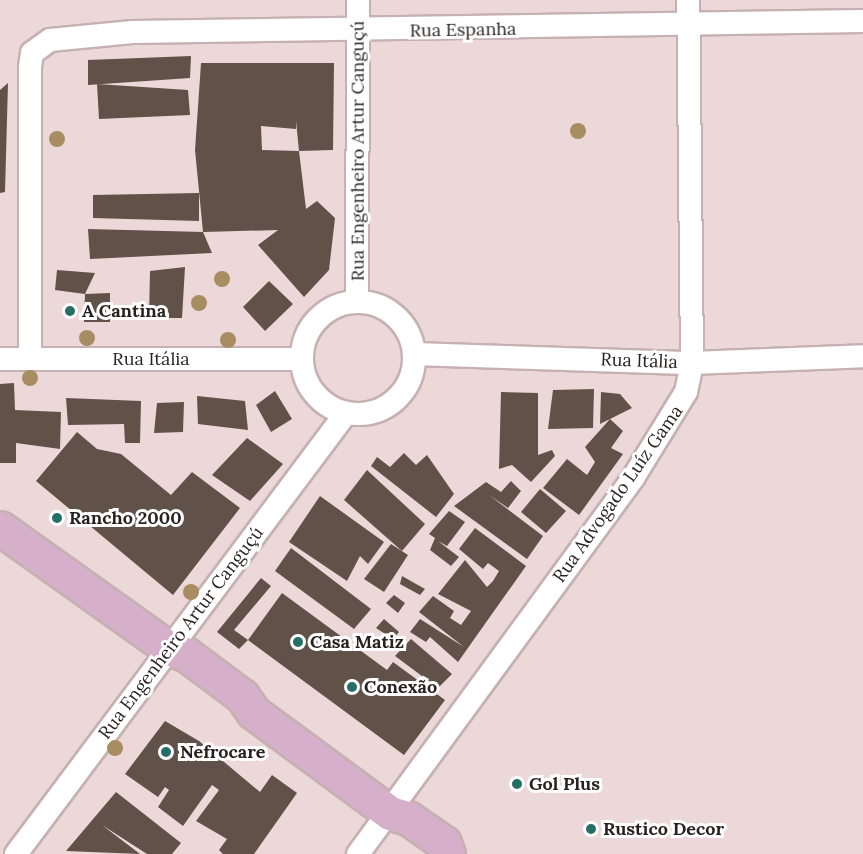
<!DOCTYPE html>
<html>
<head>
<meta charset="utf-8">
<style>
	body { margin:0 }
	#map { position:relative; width:863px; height:854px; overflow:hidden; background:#edd8d9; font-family:Lora,serif }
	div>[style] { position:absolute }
	.building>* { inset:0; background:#605149 }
	.roads { filter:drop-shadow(2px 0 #c6b1b2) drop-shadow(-2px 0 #c6b1b2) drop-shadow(0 2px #c6b1b2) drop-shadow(0 -2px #c6b1b2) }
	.minor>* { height:22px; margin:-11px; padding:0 11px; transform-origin:11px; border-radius:11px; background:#fff }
	.minor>.ring { margin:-11px; padding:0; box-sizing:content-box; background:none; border:22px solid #fff; border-radius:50% }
	.primary>* { height:33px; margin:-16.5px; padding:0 16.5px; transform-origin:16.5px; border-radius:16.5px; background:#d6afca }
	.trees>* { width:16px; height:16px; margin:-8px; border-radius:50%; background:#a88d62 }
	.dots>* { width:16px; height:16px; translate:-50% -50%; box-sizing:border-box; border:3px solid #fff; border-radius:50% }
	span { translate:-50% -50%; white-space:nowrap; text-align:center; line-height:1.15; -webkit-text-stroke:6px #fff; paint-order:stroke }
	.street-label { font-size:18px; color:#271f20 }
	.poi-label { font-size:18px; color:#271f20; font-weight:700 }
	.left { translate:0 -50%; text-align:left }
</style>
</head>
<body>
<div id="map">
	<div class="building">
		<i style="clip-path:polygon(191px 56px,190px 78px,88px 85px,88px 60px)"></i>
		<i style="clip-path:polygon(201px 63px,334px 63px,333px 150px,299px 151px,296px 121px,296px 129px,261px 126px,262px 150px,299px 151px,306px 209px,317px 201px,335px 218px,329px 270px,304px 297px,258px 245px,278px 230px,203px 232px,195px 150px)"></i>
		<i style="clip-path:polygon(8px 83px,5px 192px,0 193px,0 90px)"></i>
		<i style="clip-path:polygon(97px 84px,188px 90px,190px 115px,99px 119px)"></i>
		<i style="clip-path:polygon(199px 193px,199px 221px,93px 218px,93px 195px)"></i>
		<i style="clip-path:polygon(88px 229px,203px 232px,212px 253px,90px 259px)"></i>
		<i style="clip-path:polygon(185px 267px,182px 318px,149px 318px,150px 271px)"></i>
		<i style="clip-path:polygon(57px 270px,95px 273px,85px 294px,55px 290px)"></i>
		<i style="clip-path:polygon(269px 281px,293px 304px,265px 331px,243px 307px)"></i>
		<i style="clip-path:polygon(110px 293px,110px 322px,84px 322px,85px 294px)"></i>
		<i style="clip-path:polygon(14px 383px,15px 410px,61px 412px,60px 449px,16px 443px,16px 463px,0 463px,0 384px)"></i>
		<i style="clip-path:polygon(594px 389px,593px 428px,548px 429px,553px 390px)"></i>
		<i style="clip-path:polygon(275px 391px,292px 419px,271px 432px,256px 405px)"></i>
		<i style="clip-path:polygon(501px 392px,538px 393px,538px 455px,552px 450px,555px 456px,531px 482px,512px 465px,499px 469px)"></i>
		<i style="clip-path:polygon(601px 392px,620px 394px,632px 408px,610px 419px,623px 431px,611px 448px,623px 454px,579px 515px,543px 488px,567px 459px,587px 475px,595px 462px,585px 447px,610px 419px,600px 424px)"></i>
		<i style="clip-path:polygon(197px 396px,245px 401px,248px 430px,198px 424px)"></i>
		<i style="clip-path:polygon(66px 398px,141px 401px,140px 443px,125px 443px,124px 424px,68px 425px)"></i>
		<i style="clip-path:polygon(184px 402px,183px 432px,154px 433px,157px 403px)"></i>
		<i style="clip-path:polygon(77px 432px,97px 449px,121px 454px,171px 495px,192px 472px,240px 508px,173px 595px,36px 481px)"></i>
		<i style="clip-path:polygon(247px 438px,283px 464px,250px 501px,212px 475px)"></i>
		<i style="clip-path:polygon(404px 453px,416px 465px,427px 455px,454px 494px,436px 517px,371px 466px,377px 457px,390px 467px)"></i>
		<i style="clip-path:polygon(367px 470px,425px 524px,402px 551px,344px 500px)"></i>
		<i style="clip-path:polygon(511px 481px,521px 491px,508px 508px,489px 495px,543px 536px,527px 559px,454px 506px,486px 482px,501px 492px)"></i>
		<i style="clip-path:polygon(540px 489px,566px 511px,546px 533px,521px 512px)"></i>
		<i style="clip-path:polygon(320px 496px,384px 542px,368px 564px,360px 556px,347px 581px,289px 542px)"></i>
		<i style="clip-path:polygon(449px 511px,465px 522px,447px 546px,438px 541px,459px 557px,451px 566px,430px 550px,435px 538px,429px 534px)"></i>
		<i style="clip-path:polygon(475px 528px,526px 566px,458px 662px,430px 637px,426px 642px,410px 632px,420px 619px,464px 647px,419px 612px,433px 596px,454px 611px,450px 618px,461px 625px,471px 611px,438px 594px,465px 560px,487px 587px,493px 581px,499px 571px,488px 563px,483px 569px,459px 549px)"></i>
		<i style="clip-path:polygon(391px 544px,408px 555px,384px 592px,364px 579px)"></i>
		<i style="clip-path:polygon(291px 548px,371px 609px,354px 629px,275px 571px)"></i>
		<i style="clip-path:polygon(402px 576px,425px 589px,420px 595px,400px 584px)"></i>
		<i style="clip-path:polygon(261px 578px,271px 586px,234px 630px,248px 640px,239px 649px,217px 632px)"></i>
		<i style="clip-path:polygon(282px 593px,387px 670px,393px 662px,445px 700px,404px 755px,248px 640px)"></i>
		<i style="clip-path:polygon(394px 595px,405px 603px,398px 613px,386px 603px)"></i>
		<i style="clip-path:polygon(384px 619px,399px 632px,393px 639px,376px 628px)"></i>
		<i style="clip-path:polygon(411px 639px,452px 674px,438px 688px,395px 656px)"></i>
		<i style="clip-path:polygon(165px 721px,199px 741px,260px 792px,272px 775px,297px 793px,254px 854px,223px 854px,219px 850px,227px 839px,196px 821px,219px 790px,212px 785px,183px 826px,158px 807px,169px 790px,165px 787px,158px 797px,125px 774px)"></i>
		<i style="clip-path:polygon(116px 792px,181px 843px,172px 854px,147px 854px,102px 825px,140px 854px,66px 851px)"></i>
	</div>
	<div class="roads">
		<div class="minor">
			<i style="left:357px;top:301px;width:301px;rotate:-89.8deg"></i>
			<i class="ring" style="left:302px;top:302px;width:90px;height:90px"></i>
			<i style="left:414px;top:354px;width:278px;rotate:1.9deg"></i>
			<i style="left:692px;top:363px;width:171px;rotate:-2.3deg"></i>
			<i style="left:30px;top:358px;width:291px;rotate:-90deg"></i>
			<i style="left:30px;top:67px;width:14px;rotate:-82deg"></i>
			<i style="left:32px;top:53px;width:22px;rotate:-36deg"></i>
			<i style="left:50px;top:40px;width:83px;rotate:-5.5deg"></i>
			<i style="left:133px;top:32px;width:730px;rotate:-0.86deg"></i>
			<i style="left:0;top:359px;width:301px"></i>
			<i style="left:16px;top:854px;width:551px;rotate:-53.19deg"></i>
			<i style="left:358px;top:854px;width:466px;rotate:-53.8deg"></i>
			<i style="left:633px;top:478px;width:101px;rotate:-58.4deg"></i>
			<i style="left:686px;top:392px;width:30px;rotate:-78deg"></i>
			<i style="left:692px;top:363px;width:363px;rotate:-90.6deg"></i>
		</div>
		<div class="primary">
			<i style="left:0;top:528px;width:206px;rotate:35.5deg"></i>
			<i style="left:168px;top:648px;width:20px;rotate:20deg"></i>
			<i style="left:187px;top:655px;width:69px;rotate:36.7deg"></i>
			<i style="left:242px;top:696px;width:19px;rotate:55deg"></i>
			<i style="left:253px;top:712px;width:170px;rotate:36.4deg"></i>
			<i style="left:390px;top:813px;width:19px;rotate:16deg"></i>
			<i style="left:408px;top:818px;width:44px;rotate:34.8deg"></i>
			<i style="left:444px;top:843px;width:12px;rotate:70deg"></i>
		</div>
	</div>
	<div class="trees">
		<i style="left:578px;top:131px"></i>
		<i style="left:57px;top:139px"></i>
		<i style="left:222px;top:279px"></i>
		<i style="left:199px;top:303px"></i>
		<i style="left:87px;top:338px"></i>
		<i style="left:228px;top:340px"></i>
		<i style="left:30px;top:378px"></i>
		<i style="left:191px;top:592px"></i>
		<i style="left:115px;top:748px"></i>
	</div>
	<div class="dots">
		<i style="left:70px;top:311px;background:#266f67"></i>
		<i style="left:57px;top:518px;background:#266f67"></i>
		<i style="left:298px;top:642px;background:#266f67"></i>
		<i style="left:352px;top:687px;background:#266f67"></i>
		<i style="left:166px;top:752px;background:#266f67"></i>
		<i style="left:517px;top:784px;background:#266f67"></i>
		<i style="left:591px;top:829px;background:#266f67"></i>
	</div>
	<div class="street-label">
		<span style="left:463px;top:30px;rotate:-1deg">Rua Espanha</span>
		<span style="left:358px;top:151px;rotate:-90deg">Rua Engenheiro Artur Canguçú</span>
		<span style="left:151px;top:359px">Rua Itália</span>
		<span style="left:639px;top:361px;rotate:2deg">Rua Itália</span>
		<span style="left:618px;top:494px;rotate:-55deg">Rua Advogado Luíz Gama</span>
		<span style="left:181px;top:633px;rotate:-53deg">Rua Engenheiro Artur Canguçú</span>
	</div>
	<div class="poi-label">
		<span class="left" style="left:82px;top:311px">A Cantina</span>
		<span class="left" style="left:69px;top:518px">Rancho 2000</span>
		<span class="left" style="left:310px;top:642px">Casa Matiz</span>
		<span class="left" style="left:364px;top:687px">Conexão</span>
		<span class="left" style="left:180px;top:752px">Nefrocare</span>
		<span class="left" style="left:529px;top:784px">Gol Plus</span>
		<span class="left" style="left:603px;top:829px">Rustico Decor</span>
	</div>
</div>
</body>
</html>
